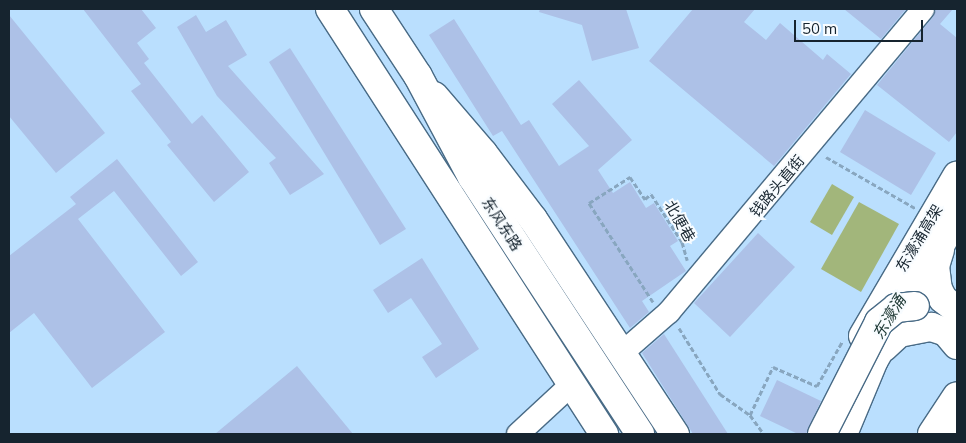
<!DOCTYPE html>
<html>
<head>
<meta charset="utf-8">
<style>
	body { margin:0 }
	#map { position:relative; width:966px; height:443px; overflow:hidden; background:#badffe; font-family:Mulish,"Noto Sans SC",sans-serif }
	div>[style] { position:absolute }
	.green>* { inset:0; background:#a2b67b }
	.building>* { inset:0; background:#adc1e7 }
	.path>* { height:3px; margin-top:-1.5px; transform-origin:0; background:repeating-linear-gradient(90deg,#88a6bf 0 5px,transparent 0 7.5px) }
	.roads { filter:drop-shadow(1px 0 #496b86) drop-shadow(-1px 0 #496b86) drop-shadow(0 1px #496b86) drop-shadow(0 -1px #496b86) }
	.minor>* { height:22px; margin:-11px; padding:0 11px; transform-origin:11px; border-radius:11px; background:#fff }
	.major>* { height:28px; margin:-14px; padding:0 14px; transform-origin:14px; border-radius:14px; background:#fff }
	.highway>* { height:28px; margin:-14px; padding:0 14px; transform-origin:14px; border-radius:14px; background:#fff }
	.bridges { filter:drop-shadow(1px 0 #496b86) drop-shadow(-1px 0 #496b86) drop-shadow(0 1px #496b86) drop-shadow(0 -1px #496b86) }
	.highway-bridge>* { height:28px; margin:-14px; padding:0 14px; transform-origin:14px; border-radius:14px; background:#fff }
	span { translate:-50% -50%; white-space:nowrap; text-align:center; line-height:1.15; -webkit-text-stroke:4px #f8fcff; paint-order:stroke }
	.street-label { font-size:15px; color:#16242f }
	.water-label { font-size:16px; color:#223c38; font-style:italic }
	.frame { position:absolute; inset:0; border:10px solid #16242f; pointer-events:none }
	.scale { position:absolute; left:794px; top:20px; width:129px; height:22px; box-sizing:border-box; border:2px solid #16242f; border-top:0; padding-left:6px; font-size:15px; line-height:18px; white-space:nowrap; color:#16242f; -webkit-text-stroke:4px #f8fcff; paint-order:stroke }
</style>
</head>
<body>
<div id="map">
	<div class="green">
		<i style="clip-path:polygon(832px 184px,854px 197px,832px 235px,810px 222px)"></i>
		<i style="clip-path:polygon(859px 202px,899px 224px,861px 292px,821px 269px)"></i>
	</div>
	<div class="building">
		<i style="clip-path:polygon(83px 9px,141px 9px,156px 28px,137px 43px,149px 59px,144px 63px,192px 124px,202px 115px,249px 172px,214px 202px,167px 145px,171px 142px,131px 91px,141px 84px)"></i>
		<i style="clip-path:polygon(540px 9px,626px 9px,639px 48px,592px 61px,582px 25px,539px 12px)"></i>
		<i style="clip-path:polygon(693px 9px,755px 9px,744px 22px,766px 40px,780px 23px,823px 60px,827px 54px,851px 74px,774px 166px,649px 61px)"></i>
		<i style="clip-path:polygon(844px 9px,906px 9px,881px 39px)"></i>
		<i style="clip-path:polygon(936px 9px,953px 9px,940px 24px,957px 38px,957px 132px,949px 142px,877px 85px,933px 17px)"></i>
		<i style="clip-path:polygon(9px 15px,105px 133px,56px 173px,9px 116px)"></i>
		<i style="clip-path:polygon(196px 15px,206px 32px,226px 20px,247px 55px,228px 66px,324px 174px,290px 195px,269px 163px,276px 158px,217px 96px,177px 27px)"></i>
		<i style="clip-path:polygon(454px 19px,521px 125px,529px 120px,559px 166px,589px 146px,552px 104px,579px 80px,632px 140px,598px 170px,613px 193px,630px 182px,646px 208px,654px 203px,678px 241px,670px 246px,686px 271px,642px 301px,649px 312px,630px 328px,502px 131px,493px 136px,429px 35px)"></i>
		<i style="clip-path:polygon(290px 48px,406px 229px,380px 245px,269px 62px)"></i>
		<i style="clip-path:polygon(865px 110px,936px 153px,911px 195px,840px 152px)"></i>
		<i style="clip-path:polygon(117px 159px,198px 262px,181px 276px,114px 191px,78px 219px,165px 332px,92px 388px,34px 313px,9px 333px,9px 256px,76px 204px,70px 197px)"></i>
		<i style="clip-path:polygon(758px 233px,795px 267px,730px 337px,694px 303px)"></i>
		<i style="clip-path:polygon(422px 258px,479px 349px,436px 378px,422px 357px,442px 344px,411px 298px,388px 313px,373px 290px)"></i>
		<i style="clip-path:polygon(664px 334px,728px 434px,693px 434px,642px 353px)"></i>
		<i style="clip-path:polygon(297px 366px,353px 434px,215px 434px)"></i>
		<i style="clip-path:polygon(777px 380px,821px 401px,806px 434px,798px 434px,760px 416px)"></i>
	</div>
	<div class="path">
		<i style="left:826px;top:157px;width:103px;rotate:29.8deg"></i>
		<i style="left:653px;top:302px;width:118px;rotate:-122.9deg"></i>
		<i style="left:589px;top:203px;width:49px;rotate:-32.4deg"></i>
		<i style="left:630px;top:177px;width:27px;rotate:56deg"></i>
		<i style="left:645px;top:199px;width:8px;rotate:-40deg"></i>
		<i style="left:651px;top:194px;width:57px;rotate:57.1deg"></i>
		<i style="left:682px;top:242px;width:19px;rotate:74deg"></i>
		<i style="left:679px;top:328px;width:78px;rotate:58.2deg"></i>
		<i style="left:720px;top:394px;width:37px;rotate:35deg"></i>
		<i style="left:750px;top:415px;width:24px;rotate:54deg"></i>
		<i style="left:750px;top:415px;width:53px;rotate:-64.4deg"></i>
		<i style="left:773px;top:367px;width:48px;rotate:23.4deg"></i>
		<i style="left:817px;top:386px;width:51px;rotate:-60.4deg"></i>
	</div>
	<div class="roads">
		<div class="minor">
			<i style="left:622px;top:353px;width:62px;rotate:-41.1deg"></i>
			<i style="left:669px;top:312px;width:395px;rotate:-50deg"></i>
			<i style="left:518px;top:434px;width:72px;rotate:-42.8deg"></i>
		</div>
		<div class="major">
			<i style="left:434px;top:96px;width:75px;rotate:49.3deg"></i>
			<i style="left:483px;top:153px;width:83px;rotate:52.9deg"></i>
			<i style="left:533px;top:219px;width:258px;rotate:56.6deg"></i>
			<i style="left:932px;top:434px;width:45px;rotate:-56.7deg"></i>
		</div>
		<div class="highway">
			<i style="left:330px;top:9px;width:506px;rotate:57.19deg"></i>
			<i style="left:374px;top:9px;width:80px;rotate:56.7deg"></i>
			<i style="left:418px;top:76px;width:115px;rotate:61.9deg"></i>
			<i style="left:472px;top:177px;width:307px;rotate:56.8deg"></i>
			<i style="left:940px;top:250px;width:17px;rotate:107deg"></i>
			<i style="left:935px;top:266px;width:23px;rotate:83deg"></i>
			<i style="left:938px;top:289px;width:11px;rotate:63deg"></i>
			<i style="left:943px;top:299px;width:18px;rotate:38deg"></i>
			<i style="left:863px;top:336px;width:186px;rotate:-59.6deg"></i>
			<i style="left:884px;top:347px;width:21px;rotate:-43deg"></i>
			<i style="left:899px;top:333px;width:33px;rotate:-11deg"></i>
			<i style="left:931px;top:327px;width:16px;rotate:18deg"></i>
			<i style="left:946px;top:332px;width:17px;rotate:50deg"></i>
			<i style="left:843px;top:434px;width:80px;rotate:-67.3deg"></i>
			<i style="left:874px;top:360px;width:166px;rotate:-60deg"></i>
			<i style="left:949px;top:434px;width:14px;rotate:-56deg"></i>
		</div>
	</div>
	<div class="bridges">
		<div class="highway-bridge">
			<i style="left:822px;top:434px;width:126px;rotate:-63deg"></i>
			<i style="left:879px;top:322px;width:22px;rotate:-39deg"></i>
			<i style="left:896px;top:308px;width:19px;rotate:-6deg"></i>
		</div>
	</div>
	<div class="street-label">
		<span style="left:777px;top:186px;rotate:-50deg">钱路头直街</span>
		<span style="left:680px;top:221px;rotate:60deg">北便巷</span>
		<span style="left:502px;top:224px;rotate:57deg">东风东路</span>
		<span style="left:919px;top:238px;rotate:-59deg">东濠涌高架</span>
	</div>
	<div class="water-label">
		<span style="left:889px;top:317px;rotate:-59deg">东濠涌</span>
	</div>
	<div class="frame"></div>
	<div class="scale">50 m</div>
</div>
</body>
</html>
